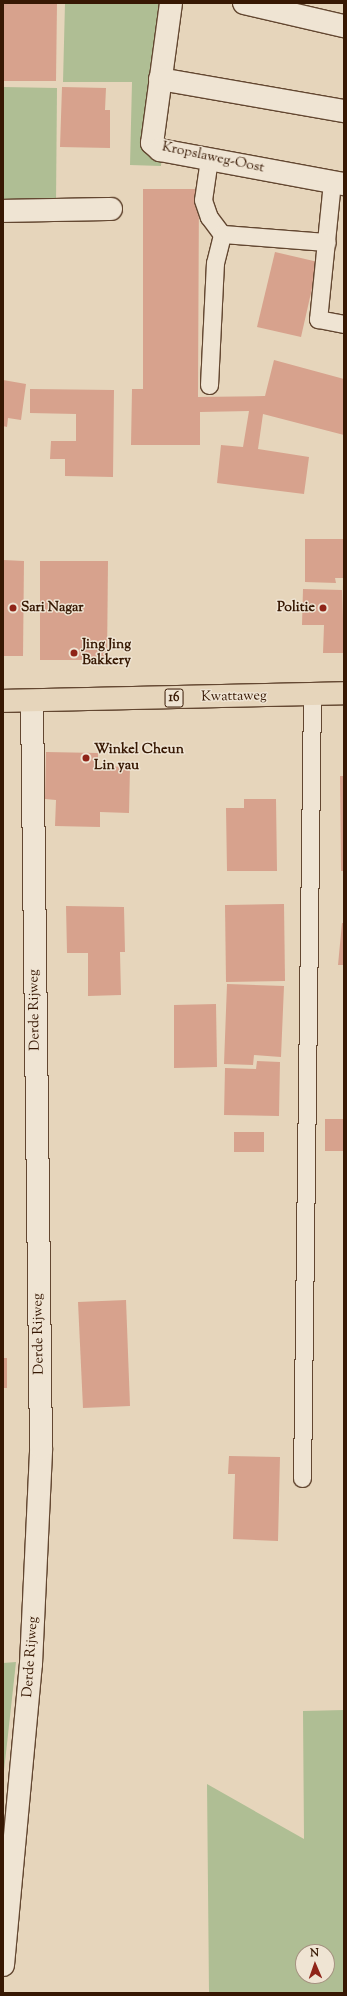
<!DOCTYPE html>
<html>
<head>
<meta charset="utf-8">
<style>
	body { margin:0 }
	#map { position:relative; width:347px; height:1996px; overflow:hidden; background:#e6d5bb; font-family:"Sorts Mill Goudy",serif }
	div>[style] { position:absolute }
	.green>* { inset:0; background:#afbe94 }
	.building>* { inset:0; background:#d7a28d }
	.roads { filter:drop-shadow(1px 0 #634731) drop-shadow(-1px 0 #634731) drop-shadow(0 1px #634731) drop-shadow(0 -1px #634731) }
	.service>* { height:17px; margin:-8.5px; padding:0 8.5px; transform-origin:8.5px; border-radius:8.5px; background:#efe4d3 }
	.minor>* { height:22px; margin:-11px; padding:0 11px; transform-origin:11px; border-radius:11px; background:#efe4d3 }
	.tertiary>* { height:22px; margin:-11px; padding:0 11px; transform-origin:11px; border-radius:11px; background:#efe4d3 }
	.primary>* { height:22px; margin:-11px; padding:0 11px; transform-origin:11px; border-radius:11px; background:#e6d5bb }
	.dots>* { width:11px; height:11px; translate:-50% -50%; box-sizing:border-box; border:2px solid #efe4d3; border-radius:50% }
	span { translate:-50% -50%; white-space:nowrap; text-align:center; line-height:1.15; -webkit-text-stroke:3px #efe4d3; paint-order:stroke }
	.shield-label span { padding:1px 3px; background:#efe4d3; border:1px solid; border-radius:3px; -webkit-text-stroke-width:0 }
	.shield-label { font-size:13px; color:#371803; font-weight:700 }
	.street-label { font-size:14px; color:#371803 }
	.poi-label { font-size:14px; color:#371803; font-weight:700 }
	.left { translate:0 -50%; text-align:left }
	.right { translate:-100% -50%; text-align:right }
	.frame { position:absolute; inset:0; border:4px solid #371803; pointer-events:none }
	.north { position:absolute; left:295px; top:1944px; width:40px; height:40px; box-sizing:border-box; background:#efe4d3; border:1px solid #a59280; border-radius:50%; rotate:358deg; font-size:11px; font-weight:700; line-height:16px; text-align:center; color:#371803 }
	.north::after { content:''; display:block; margin:auto; width:14px; height:18px; background:#8f2418; clip-path:polygon(50% 0,100% 100%,50% 72%,0 100%) }
</style>
</head>
<body>
<div id="map">
	<div class="green">
		<i style="clip-path:polygon(65px 3px,171px 3px,161px 166px,130px 165px,132px 82px,63px 82px)"></i>
		<i style="clip-path:polygon(3px 87px,57px 88px,56px 203px,3px 202px)"></i>
		<i style="clip-path:polygon(16px 1662px,3px 1780px,3px 1663px)"></i>
		<i style="clip-path:polygon(evenodd,344px 1710px,344px 1993px,209px 1993px,207px 1784px,304px 1839px,303px 1711px,344px 1710px,303px 1952px,327px 1952px,327px 1976px,303px 1976px,303px 1952px)"></i>
	</div>
	<div class="building">
		<i style="clip-path:polygon(3px 3px,57px 3px,56px 81px,3px 81px)"></i>
		<i style="clip-path:polygon(62px 87px,106px 88px,105px 110px,110px 110px,110px 148px,60px 147px)"></i>
		<i style="clip-path:polygon(143px 189px,199px 189px,198px 397px,265px 396px,274px 360px,344px 379px,344px 435px,263px 414px,258px 449px,309px 457px,304px 494px,217px 483px,221px 445px,243px 447px,249px 411px,200px 412px,200px 445px,131px 445px,132px 389px,143px 389px)"></i>
		<i style="clip-path:polygon(275px 252px,318px 262px,301px 337px,257px 327px)"></i>
		<i style="clip-path:polygon(3px 380px,26px 384px,21px 420px,8px 418px,7px 427px,3px 426px)"></i>
		<i style="clip-path:polygon(30px 389px,114px 390px,113px 477px,65px 476px,65px 459px,50px 459px,51px 441px,76px 441px,76px 414px,30px 413px)"></i>
		<i style="clip-path:polygon(305px 539px,344px 539px,344px 578px,335px 578px,336px 583px,305px 582px)"></i>
		<i style="clip-path:polygon(3px 560px,24px 561px,23px 656px,3px 656px)"></i>
		<i style="clip-path:polygon(40px 561px,108px 561px,107px 660px,40px 660px)"></i>
		<i style="clip-path:polygon(342px 584px,344px 653px,323px 653px,324px 625px,302px 625px,303px 589px,342px 590px)"></i>
		<i style="clip-path:polygon(46px 752px,98px 753px,98px 766px,130px 767px,129px 813px,100px 812px,100px 827px,55px 826px,56px 800px,45px 799px)"></i>
		<i style="clip-path:polygon(340px 776px,344px 776px,344px 871px,341px 871px)"></i>
		<i style="clip-path:polygon(244px 799px,276px 799px,277px 871px,227px 871px,226px 808px,244px 808px)"></i>
		<i style="clip-path:polygon(284px 904px,285px 981px,226px 982px,225px 905px)"></i>
		<i style="clip-path:polygon(66px 906px,124px 907px,125px 952px,120px 952px,121px 995px,88px 996px,88px 953px,67px 953px)"></i>
		<i style="clip-path:polygon(342px 923px,344px 923px,344px 965px,338px 965px)"></i>
		<i style="clip-path:polygon(227px 984px,284px 986px,281px 1057px,254px 1055px,253px 1065px,224px 1064px)"></i>
		<i style="clip-path:polygon(216px 1004px,217px 1067px,174px 1068px,174px 1005px)"></i>
		<i style="clip-path:polygon(257px 1061px,280px 1062px,279px 1116px,224px 1115px,225px 1068px,256px 1069px)"></i>
		<i style="clip-path:polygon(325px 1119px,344px 1119px,344px 1151px,325px 1151px)"></i>
		<i style="clip-path:polygon(234px 1132px,264px 1132px,264px 1152px,234px 1152px)"></i>
		<i style="clip-path:polygon(126px 1300px,130px 1406px,83px 1408px,78px 1302px)"></i>
		<i style="clip-path:polygon(3px 1358px,7px 1358px,7px 1388px,3px 1388px)"></i>
		<i style="clip-path:polygon(229px 1456px,280px 1457px,278px 1541px,233px 1539px,235px 1474px,228px 1474px)"></i>
	</div>
	<div class="roads">
		<div class="service">
			<i style="left:209px;top:159px;width:41px;rotate:98.3deg"></i>
			<i style="left:203px;top:200px;width:18px;rotate:71deg"></i>
			<i style="left:209px;top:217px;width:21px;rotate:53deg"></i>
			<i style="left:332px;top:182px;width:138px;rotate:95.8deg"></i>
			<i style="left:318px;top:319px;width:26px;rotate:11deg"></i>
			<i style="left:209px;top:385px;width:122px;rotate:-87.2deg"></i>
			<i style="left:215px;top:263px;width:30px;rotate:-76deg"></i>
			<i style="left:222px;top:234px;width:105px;rotate:4.4deg"></i>
			<i style="left:302px;top:1478px;width:783px;rotate:-89.27deg"></i>
		</div>
		<div class="minor">
			<i style="left:171px;top:3px;width:141px;rotate:97.7deg"></i>
			<i style="left:152px;top:143px;width:11px;rotate:41deg"></i>
			<i style="left:160px;top:150px;width:187px;rotate:10.5deg"></i>
			<i style="left:244px;top:3px;width:103px;rotate:13deg"></i>
			<i style="left:160px;top:79px;width:187px;rotate:9.9deg"></i>
			<i style="left:3px;top:211px;width:108px;rotate:-1.1deg"></i>
		</div>
		<div class="tertiary">
			<i style="left:3px;top:1965px;width:302px;rotate:-84.7deg"></i>
			<i style="left:31px;top:1664px;width:216px;rotate:-87.3deg"></i>
			<i style="left:41px;top:1448px;width:747px;rotate:-90.69deg"></i>
		</div>
		<div class="primary">
			<i style="left:3px;top:701px;width:341px;rotate:-1.3deg"></i>
		</div>
	</div>
	<div class="dots">
		<i style="left:13px;top:608px;background:#8f2418"></i>
		<i style="left:323px;top:608px;background:#8f2418"></i>
		<i style="left:74px;top:653px;background:#8f2418"></i>
		<i style="left:86px;top:758px;background:#8f2418"></i>
	</div>
	<div class="shield-label">
		<span style="left:174px;top:698px">16</span>
	</div>
	<div class="street-label">
		<span style="left:213px;top:158px;rotate:12deg">Kropslaweg-Oost</span>
		<span style="left:234px;top:697px;rotate:-1deg">Kwattaweg</span>
		<span style="left:35px;top:1010px;rotate:-91deg">Derde Rijweg</span>
		<span style="left:39px;top:1334px;rotate:-91deg">Derde Rijweg</span>
		<span style="left:31px;top:1657px;rotate:-86deg">Derde Rijweg</span>
	</div>
	<div class="poi-label">
		<span class="left" style="left:21px;top:608px">Sari Nagar</span>
		<span class="right" style="left:315px;top:608px">Politie</span>
		<span class="left" style="left:82px;top:653px">Jing Jing<br>Bakkery</span>
		<span class="left" style="left:94px;top:758px">Winkel Cheun<br>Lin yau</span>
	</div>
	<div class="frame"></div>
	<div class="north">N</div>
</div>
</body>
</html>
